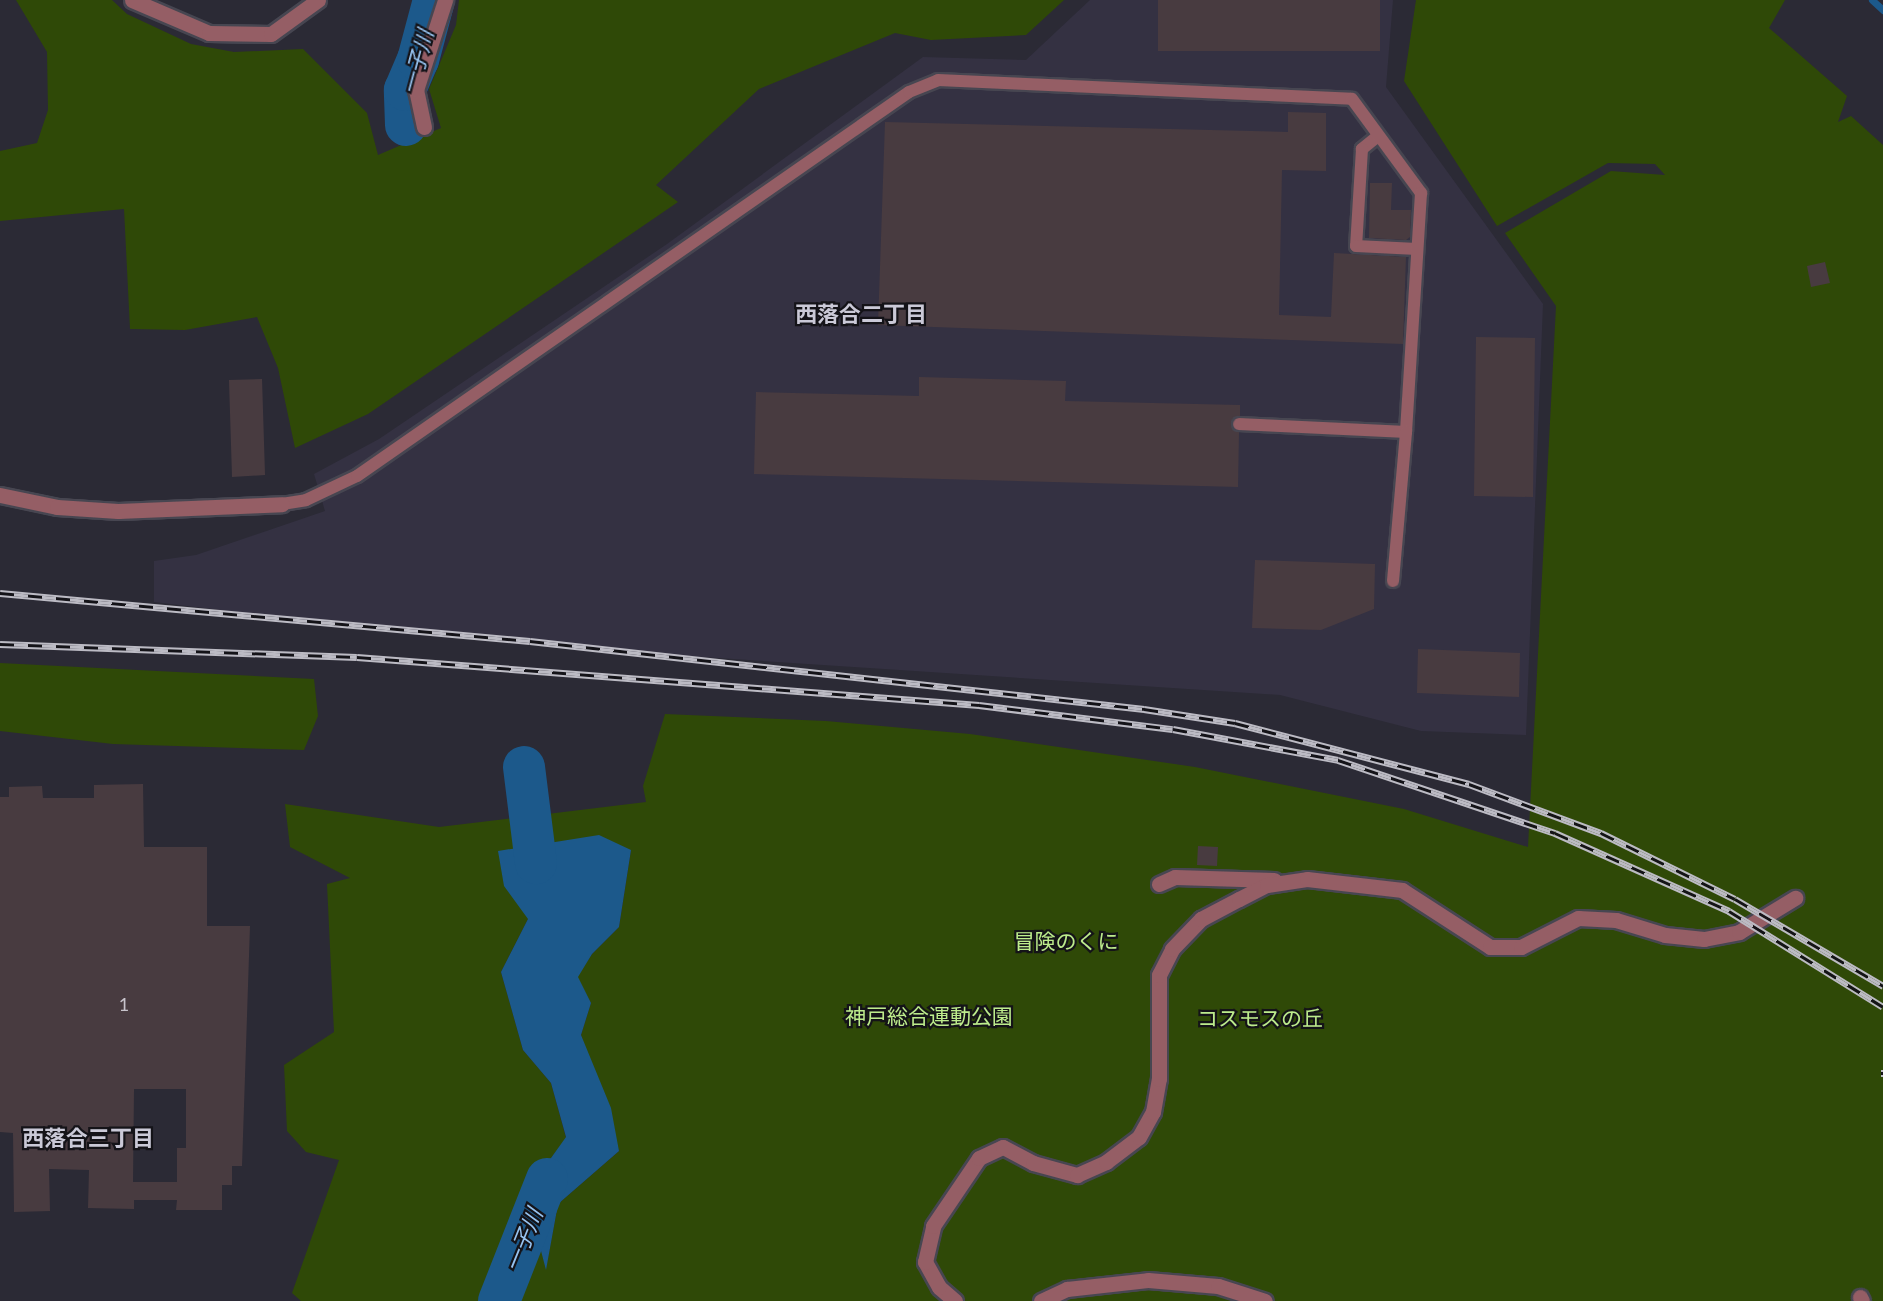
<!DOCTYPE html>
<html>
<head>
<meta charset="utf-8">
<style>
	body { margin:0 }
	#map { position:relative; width:1883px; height:1301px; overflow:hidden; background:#2b2a35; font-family:Lato,"Noto Sans JP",sans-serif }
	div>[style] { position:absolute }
	.built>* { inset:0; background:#343142 }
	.green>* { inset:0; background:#2f4907 }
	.water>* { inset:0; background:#1c598b }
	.stream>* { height:7px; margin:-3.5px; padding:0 3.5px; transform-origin:3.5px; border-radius:3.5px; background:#1c598b }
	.river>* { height:42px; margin:-21px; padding:0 21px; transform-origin:21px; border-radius:21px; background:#1c598b }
	.building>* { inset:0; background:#483b40 }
	.roads { filter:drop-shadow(2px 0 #474651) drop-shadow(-2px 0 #474651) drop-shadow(0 2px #474651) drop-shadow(0 -2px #474651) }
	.service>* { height:12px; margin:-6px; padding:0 6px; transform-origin:6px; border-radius:6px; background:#955e65 }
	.pedestrian>* { height:15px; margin:-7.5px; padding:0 7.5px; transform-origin:7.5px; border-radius:7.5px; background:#955e65 }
	.minor>* { height:15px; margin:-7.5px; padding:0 7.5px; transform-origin:7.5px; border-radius:7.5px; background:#955e65 }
	.rail>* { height:7px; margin-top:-3.5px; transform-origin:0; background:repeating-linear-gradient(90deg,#141318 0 14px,#bcbbc4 0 28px); box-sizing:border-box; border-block:2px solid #bcbbc4 }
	span { translate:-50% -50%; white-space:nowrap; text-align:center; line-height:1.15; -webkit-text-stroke:4.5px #141318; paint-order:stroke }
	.number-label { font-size:18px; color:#c8c4cc }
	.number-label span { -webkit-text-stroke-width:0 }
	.park-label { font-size:21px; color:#bdec8c }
	.water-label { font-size:22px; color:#97c4f1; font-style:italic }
	.neighbourhood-label { font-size:22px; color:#cac9d7; font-weight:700 }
</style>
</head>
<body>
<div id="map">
	<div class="built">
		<i style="clip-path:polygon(1090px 0,1393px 0,1386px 87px,1543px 304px,1526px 735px,1421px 731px,1280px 695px,626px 652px,355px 626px,154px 602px,154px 561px,196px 555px,325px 511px,314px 474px,379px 439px,667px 244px,923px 57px,1026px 60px)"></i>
	</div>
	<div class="green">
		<i style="clip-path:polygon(16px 0,112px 0,127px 14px,191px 44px,234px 52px,303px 49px,367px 113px,378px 155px,441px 128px,429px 89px,456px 25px,459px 0,1064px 0,1026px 35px,931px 40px,895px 33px,759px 89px,656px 185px,678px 202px,368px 414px,295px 448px,278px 368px,257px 317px,185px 330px,130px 329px,124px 209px,0 221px,0 151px,37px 143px,48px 110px,47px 52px)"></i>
		<i style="clip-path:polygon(evenodd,1416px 0,1785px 0,1769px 28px,1847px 96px,1838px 122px,1851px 116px,1883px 145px,1883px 1301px,301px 1301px,292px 1293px,339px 1160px,306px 1152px,287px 1131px,284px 1065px,334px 1032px,327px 884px,350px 878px,290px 847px,285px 804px,439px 827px,646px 802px,643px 786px,665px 714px,826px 721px,970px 734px,1195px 767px,1404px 809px,1528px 847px,1556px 306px,1505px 233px,1611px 171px,1665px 175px,1655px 164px,1608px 163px,1497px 226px,1404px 81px,1416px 0,631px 850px,619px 927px,592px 954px,577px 977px,591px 1003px,581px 1035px,619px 1151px,558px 1204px,546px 1268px,529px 1205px,546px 1165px,566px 1138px,551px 1083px,523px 1050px,501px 972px,528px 919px,631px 850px)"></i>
		<i style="clip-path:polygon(0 663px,314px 679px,318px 716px,304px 750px,113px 744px,0 731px)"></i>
	</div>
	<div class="water">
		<i style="clip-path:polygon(599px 835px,631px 850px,619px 927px,592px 954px,578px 977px,591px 1003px,581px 1035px,611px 1108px,619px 1151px,558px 1204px,546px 1270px,529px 1205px,546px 1165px,566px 1137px,551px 1083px,523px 1050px,501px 972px,528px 919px,504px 886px,498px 851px)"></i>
	</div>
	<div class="stream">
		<i style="left:1872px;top:0;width:15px;rotate:42deg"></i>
	</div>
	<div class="river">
		<i style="left:406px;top:125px;width:35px;rotate:-92deg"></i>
		<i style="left:405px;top:90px;width:33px;rotate:-67deg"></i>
		<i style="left:418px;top:60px;width:62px;rotate:-75.1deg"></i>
		<i style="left:524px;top:767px;width:97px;rotate:82.9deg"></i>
		<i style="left:499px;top:1301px;width:131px;rotate:-68.5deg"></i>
	</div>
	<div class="building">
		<i style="clip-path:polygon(1158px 0,1380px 0,1380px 51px,1158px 51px)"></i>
		<i style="clip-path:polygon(1288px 112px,1326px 113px,1326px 171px,1282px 170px,1279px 315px,1331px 317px,1334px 253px,1406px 257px,1403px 344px,878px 325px,885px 122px,1288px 132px)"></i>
		<i style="clip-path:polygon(1370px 183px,1392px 183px,1391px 210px,1411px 210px,1410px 237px,1406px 240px,1369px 238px)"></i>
		<i style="clip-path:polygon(1825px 262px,1830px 283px,1811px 287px,1807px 266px)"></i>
		<i style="clip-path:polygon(1476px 337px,1535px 338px,1533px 497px,1474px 496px)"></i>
		<i style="clip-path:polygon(919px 377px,1066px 381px,1065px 401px,1240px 405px,1240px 416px,1231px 424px,1239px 432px,1238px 487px,754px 474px,756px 392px,919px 396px)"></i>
		<i style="clip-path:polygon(262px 379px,265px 475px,232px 477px,229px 380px)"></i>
		<i style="clip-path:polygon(1255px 560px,1375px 564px,1374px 609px,1321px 630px,1252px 628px)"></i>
		<i style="clip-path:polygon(1418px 649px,1520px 653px,1519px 697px,1417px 693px)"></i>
		<i style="clip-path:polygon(evenodd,143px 784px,144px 847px,207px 847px,207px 926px,250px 926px,242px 1166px,232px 1166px,232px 1185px,222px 1185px,222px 1210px,176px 1210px,177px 1200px,134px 1200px,134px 1209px,88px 1208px,89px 1170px,49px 1169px,50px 1211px,14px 1212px,13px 1133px,0 1132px,0 797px,9px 797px,9px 787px,42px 786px,43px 798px,94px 798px,94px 785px,143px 784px,134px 1089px,186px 1089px,186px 1148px,177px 1148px,177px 1182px,133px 1182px,134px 1089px)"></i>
		<i style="clip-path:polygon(1198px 846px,1218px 847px,1217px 866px,1197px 865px)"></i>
	</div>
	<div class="roads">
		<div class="service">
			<i style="left:1378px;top:136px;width:21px;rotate:141deg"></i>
			<i style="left:1362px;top:149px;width:97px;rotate:93.5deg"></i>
			<i style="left:1356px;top:246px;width:61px;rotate:2.8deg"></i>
			<i style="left:282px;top:504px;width:24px;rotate:-9deg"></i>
			<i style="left:306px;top:500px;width:56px;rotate:-25.2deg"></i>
			<i style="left:357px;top:476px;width:672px;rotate:-34.82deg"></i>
			<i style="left:909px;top:92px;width:31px;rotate:-22deg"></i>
			<i style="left:938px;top:80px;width:414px;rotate:2.6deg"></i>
			<i style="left:1352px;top:99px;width:117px;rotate:53.7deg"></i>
			<i style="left:1421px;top:193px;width:239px;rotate:93.6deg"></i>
			<i style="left:1406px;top:432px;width:167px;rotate:-177.3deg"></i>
			<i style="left:1393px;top:581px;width:150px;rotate:-85deg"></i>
		</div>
		<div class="pedestrian">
			<i style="left:1159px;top:884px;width:17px;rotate:-24deg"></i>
			<i style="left:1175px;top:877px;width:99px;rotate:1.7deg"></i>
			<i style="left:1860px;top:1297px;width:4px;rotate:63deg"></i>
			<i style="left:955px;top:1301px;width:21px;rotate:-139deg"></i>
			<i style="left:939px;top:1287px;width:29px;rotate:-119deg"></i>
			<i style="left:925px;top:1262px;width:37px;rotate:-77deg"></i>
			<i style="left:933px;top:1226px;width:82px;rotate:-55.9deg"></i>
			<i style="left:979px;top:1158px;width:26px;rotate:-25deg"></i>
			<i style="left:1003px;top:1147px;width:34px;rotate:28deg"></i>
			<i style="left:1033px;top:1163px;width:46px;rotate:15.3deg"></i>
			<i style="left:1077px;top:1175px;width:32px;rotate:-24deg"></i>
			<i style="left:1106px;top:1162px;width:41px;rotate:-37.1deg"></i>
			<i style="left:1139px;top:1137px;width:29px;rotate:-61deg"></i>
			<i style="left:1153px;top:1112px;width:34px;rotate:-80deg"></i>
			<i style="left:1159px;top:1079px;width:104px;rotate:-90deg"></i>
			<i style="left:1159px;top:975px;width:29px;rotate:-63deg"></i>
			<i style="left:1172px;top:949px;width:42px;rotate:-46deg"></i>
			<i style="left:1201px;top:919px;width:43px;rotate:-27.8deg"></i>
			<i style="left:1239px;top:899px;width:31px;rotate:-27deg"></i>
			<i style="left:1267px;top:885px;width:40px;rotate:-8.5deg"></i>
			<i style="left:1307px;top:879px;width:96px;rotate:6.6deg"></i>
			<i style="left:1402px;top:890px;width:105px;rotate:32.9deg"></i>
			<i style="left:1490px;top:947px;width:31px"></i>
			<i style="left:1521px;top:947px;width:64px;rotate:-27deg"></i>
			<i style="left:1578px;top:918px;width:38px;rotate:3deg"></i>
			<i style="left:1616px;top:920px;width:51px;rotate:17deg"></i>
			<i style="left:1665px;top:935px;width:39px;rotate:6deg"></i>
			<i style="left:1704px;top:939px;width:36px;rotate:-11deg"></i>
			<i style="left:1739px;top:932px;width:66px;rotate:-31.3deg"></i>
			<i style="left:1041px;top:1301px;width:29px;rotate:-25deg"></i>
			<i style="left:1067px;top:1289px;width:81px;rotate:-6.3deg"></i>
			<i style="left:1148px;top:1280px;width:70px;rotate:4.9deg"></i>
			<i style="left:1218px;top:1286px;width:49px;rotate:17.7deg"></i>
		</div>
		<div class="minor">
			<i style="left:132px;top:0;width:84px;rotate:23.2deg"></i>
			<i style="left:209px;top:33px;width:62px;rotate:0.9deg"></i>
			<i style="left:271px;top:34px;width:58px;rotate:-35.9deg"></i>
			<i style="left:424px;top:127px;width:38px;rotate:-102deg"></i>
			<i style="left:416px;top:90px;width:95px;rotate:-72.1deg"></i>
			<i style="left:0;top:495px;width:58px;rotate:11.9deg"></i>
			<i style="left:57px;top:507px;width:61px;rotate:3.8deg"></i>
			<i style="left:118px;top:511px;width:164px;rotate:-2.4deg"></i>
		</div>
	</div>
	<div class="rail">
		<i style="left:0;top:593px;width:532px;rotate:5.17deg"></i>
		<i style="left:530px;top:641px;width:618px;rotate:6.32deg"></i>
		<i style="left:1144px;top:709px;width:92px;rotate:8.7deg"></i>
		<i style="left:1235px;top:723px;width:242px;rotate:14.6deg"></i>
		<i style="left:1469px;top:784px;width:141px;rotate:20.4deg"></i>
		<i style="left:1601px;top:833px;width:149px;rotate:26.2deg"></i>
		<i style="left:1735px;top:899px;width:172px;rotate:30.4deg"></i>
		<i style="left:0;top:644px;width:357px;rotate:2.1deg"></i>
		<i style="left:357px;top:657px;width:624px;rotate:4.41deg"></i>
		<i style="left:979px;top:705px;width:195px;rotate:7.1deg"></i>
		<i style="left:1173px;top:729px;width:168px;rotate:10.6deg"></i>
		<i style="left:1338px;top:760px;width:229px;rotate:18.6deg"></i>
		<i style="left:1555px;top:833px;width:191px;rotate:24.1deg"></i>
		<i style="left:1729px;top:911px;width:181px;rotate:31.9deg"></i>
		<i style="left:1881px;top:1073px;width:2px"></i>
	</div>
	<div class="number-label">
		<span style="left:124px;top:1004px">1</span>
	</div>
	<div class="park-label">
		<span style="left:1066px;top:941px">冒険のくに</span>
		<span style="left:929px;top:1016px">神戸総合運動公園</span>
		<span style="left:1260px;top:1018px">コスモスの丘</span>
	</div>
	<div class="water-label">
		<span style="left:417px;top:62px;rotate:-75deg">一子川</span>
		<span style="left:523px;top:1240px;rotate:-68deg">一子川</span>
	</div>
	<div class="neighbourhood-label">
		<span style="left:861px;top:314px">西落合二丁目</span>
		<span style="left:88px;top:1138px">西落合三丁目</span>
	</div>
</div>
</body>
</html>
